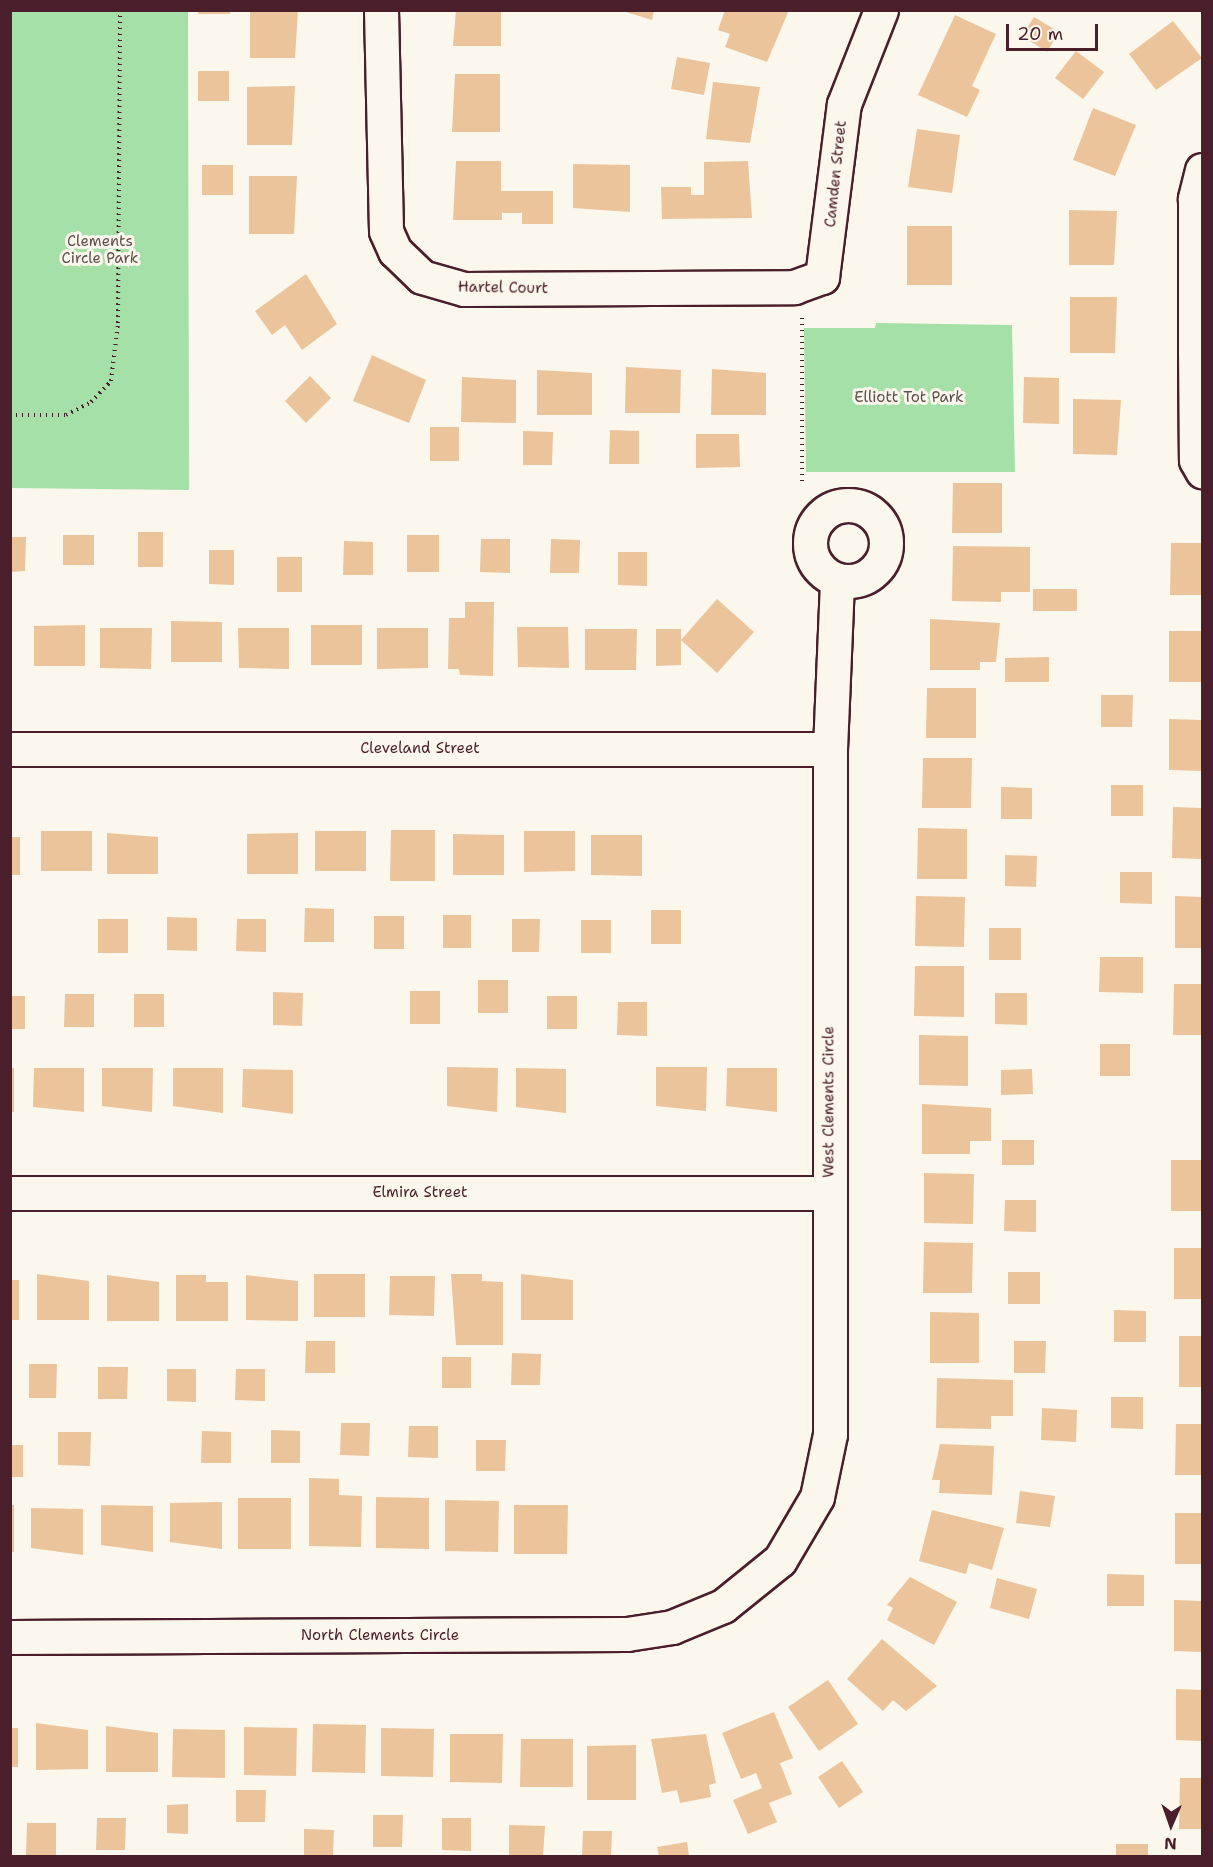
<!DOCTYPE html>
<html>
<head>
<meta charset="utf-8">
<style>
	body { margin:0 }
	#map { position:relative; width:1213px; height:1867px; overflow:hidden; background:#fbf7ec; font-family:"Shantell Sans",sans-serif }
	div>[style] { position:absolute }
	.green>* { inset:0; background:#a4e0a7 }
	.building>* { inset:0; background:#ebc49b }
	.path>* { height:4px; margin-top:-2px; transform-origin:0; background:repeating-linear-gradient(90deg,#4a1f2b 0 1.5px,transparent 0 6px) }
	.roads { filter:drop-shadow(2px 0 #4a1f2b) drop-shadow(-2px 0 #4a1f2b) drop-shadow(0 2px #4a1f2b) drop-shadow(0 -2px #4a1f2b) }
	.minor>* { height:33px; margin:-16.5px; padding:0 16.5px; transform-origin:16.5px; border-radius:16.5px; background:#fbf7ec }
	.minor>.ring { margin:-16.5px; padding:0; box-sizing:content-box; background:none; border:33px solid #fbf7ec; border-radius:50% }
	span { translate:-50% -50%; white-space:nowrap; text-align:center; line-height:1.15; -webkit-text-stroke:6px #fbf7ec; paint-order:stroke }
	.street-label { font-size:15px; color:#4a1f2b }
	.park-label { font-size:15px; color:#604f4a }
	.frame { position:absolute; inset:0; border:12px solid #4a1f2b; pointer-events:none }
	.north { position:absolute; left:1141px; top:1795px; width:60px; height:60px; -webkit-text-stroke:4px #fbf7ec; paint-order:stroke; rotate:182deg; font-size:16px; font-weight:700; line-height:24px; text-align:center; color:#4a1f2b }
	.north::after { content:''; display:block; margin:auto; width:21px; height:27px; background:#4a1f2b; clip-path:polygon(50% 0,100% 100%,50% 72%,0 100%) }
	.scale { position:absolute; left:1006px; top:24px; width:92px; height:27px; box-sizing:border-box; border:3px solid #4a1f2b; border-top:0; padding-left:8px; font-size:18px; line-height:21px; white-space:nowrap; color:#4a1f2b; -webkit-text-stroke:4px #fbf7ec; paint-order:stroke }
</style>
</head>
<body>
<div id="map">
	<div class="green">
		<i style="clip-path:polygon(11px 10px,188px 11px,189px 490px,11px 488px)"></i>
		<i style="clip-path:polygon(876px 323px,1012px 325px,1015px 472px,806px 472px,804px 328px,875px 328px)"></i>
	</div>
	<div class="building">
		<i style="clip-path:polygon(198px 10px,230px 10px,230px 14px,198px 14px)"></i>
		<i style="clip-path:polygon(250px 10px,298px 10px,295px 58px,250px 58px)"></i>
		<i style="clip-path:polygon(456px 10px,501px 10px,501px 46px,453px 46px)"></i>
		<i style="clip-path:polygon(619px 10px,654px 10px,652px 20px)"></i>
		<i style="clip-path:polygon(725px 10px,789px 10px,767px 62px,725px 47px,730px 34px,718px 30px)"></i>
		<i style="clip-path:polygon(955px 15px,996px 34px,972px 86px,980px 90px,967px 117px,918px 95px)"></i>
		<i style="clip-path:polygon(1034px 17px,1059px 32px,1047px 52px,1022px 36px)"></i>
		<i style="clip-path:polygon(1173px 21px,1202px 58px,1156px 90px,1129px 54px)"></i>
		<i style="clip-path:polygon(1076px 51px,1104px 72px,1083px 99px,1055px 78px)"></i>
		<i style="clip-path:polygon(677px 57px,710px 63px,704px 95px,671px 89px)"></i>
		<i style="clip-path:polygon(198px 71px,229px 71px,229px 101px,198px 101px)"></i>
		<i style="clip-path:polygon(455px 74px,500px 74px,500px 132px,452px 132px)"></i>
		<i style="clip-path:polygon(713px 82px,760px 87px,750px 143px,706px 139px)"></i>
		<i style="clip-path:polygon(295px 86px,292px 145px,247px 145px,247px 87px)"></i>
		<i style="clip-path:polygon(1093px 108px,1136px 125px,1115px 176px,1073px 160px)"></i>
		<i style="clip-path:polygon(917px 129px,960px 135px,952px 193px,908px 187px)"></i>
		<i style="clip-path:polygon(456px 161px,501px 161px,501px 191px,553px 191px,553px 224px,522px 224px,522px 213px,502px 213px,502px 220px,453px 220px)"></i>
		<i style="clip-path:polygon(748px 161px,752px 218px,662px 219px,661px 187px,691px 187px,691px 195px,704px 195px,704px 162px)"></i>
		<i style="clip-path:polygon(573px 164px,630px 165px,630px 212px,573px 208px)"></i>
		<i style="clip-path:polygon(202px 165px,233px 165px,233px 195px,202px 195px)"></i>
		<i style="clip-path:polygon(249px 176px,297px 176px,294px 234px,249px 234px)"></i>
		<i style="clip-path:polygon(1069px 210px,1117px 211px,1114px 265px,1069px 265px)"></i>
		<i style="clip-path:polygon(907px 226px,952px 226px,952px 285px,907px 285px)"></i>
		<i style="clip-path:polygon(306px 274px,337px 324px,302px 350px,285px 325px,272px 335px,255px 311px)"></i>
		<i style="clip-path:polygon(1070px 297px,1117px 297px,1115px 353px,1070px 353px)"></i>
		<i style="clip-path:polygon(372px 355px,426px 380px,409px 423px,353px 401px)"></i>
		<i style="clip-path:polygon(626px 367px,681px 370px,680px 413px,625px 413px)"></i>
		<i style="clip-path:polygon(712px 369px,766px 373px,766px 415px,711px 415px)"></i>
		<i style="clip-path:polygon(537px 370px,592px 373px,592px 415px,537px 415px)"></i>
		<i style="clip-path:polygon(310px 376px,331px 398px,306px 423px,285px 401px)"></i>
		<i style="clip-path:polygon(462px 377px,516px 380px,516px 423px,461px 422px)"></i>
		<i style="clip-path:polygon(1024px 377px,1059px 378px,1059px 424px,1023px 423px)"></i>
		<i style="clip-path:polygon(1073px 399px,1121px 400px,1117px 455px,1073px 454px)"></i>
		<i style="clip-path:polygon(430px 427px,459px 427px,459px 461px,430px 461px)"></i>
		<i style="clip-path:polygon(610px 430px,639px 431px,639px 464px,609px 464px)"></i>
		<i style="clip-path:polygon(523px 431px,553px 432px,552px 465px,523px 465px)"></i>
		<i style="clip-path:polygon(696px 434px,739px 434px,740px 467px,696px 468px)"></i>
		<i style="clip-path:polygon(953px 483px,1002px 483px,1002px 533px,952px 533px)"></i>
		<i style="clip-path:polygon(138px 532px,163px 532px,163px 567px,138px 567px)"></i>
		<i style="clip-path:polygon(63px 535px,94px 535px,94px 565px,63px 565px)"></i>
		<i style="clip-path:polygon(407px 535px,439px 535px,439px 572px,407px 572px)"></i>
		<i style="clip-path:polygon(10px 537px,26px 537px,25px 571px,10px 572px)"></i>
		<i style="clip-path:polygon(481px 539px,510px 539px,510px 573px,480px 572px)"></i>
		<i style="clip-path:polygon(551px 539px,580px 540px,579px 573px,550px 573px)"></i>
		<i style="clip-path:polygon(344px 541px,373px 542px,373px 575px,343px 575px)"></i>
		<i style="clip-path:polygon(1171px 543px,1202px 543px,1202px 595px,1170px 595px)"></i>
		<i style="clip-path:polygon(953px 546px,1030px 547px,1030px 592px,1001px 592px,1001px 602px,952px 601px)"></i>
		<i style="clip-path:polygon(209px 550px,234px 550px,234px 585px,209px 584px)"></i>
		<i style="clip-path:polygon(618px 552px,647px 552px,647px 586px,618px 585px)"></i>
		<i style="clip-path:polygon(277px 557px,302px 557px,302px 592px,277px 592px)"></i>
		<i style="clip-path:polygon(1033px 589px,1077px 589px,1077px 611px,1033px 611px)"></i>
		<i style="clip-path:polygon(717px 599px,754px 632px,717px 673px,681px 640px)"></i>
		<i style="clip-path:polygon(465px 602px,494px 602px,493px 676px,460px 675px,459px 669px,448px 669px,449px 618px,465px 618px)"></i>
		<i style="clip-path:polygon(930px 619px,1000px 623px,996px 662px,980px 662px,980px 670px,930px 670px)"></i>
		<i style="clip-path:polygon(171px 621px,222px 622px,222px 662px,171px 662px)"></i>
		<i style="clip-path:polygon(85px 625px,85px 666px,34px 666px,34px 626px)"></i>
		<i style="clip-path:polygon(311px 625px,362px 625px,362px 665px,311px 665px)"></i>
		<i style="clip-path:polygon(517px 627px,568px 627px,569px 668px,518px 667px)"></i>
		<i style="clip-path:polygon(100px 628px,152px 628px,151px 669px,100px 668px)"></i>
		<i style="clip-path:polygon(238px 628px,289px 628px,289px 669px,239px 668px)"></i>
		<i style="clip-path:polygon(377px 628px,428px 628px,428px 668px,377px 669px)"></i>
		<i style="clip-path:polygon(585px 629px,637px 629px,636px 670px,585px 670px)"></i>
		<i style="clip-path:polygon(656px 629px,681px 629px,681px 665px,656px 666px)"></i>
		<i style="clip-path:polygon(1169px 631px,1202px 631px,1202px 682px,1169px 682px)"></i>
		<i style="clip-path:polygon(1049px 657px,1049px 682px,1005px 682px,1005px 658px)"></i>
		<i style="clip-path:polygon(927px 688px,976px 688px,976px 738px,926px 738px)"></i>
		<i style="clip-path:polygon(1101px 695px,1133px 695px,1132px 727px,1101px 727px)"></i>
		<i style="clip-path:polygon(1169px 719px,1202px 720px,1202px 771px,1169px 770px)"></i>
		<i style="clip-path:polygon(923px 758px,972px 758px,971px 808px,922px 808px)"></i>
		<i style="clip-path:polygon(1111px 785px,1143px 785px,1143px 816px,1111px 816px)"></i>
		<i style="clip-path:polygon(1001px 787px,1032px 788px,1032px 819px,1001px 819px)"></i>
		<i style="clip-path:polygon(1173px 807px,1202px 808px,1202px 859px,1172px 858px)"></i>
		<i style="clip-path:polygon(918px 828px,967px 829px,967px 879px,917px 879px)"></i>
		<i style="clip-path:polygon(391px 830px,435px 830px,435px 881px,390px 881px)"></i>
		<i style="clip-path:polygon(41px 831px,92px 831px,92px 871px,41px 871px)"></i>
		<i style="clip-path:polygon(315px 831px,366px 831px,366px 871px,315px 871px)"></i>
		<i style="clip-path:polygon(524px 831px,575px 831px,575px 871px,524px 872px)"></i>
		<i style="clip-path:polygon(107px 833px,158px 837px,158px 874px,107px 874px)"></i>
		<i style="clip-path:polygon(298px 833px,298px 874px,247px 874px,247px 834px)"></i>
		<i style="clip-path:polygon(453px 834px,504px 835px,504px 875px,453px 875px)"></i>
		<i style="clip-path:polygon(591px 835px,642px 835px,642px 876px,591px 875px)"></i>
		<i style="clip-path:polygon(10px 837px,20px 837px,20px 875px,10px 875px)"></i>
		<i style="clip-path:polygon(1005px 855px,1037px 856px,1036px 887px,1005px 886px)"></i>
		<i style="clip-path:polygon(1120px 872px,1152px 872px,1152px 904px,1120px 903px)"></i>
		<i style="clip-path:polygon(916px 896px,965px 897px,964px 947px,915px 946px)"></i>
		<i style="clip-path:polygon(1175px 896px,1202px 897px,1202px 948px,1175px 948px)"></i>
		<i style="clip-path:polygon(305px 908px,334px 909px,334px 942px,304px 942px)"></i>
		<i style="clip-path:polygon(651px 910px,681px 910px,681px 944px,651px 944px)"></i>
		<i style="clip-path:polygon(443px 915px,471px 915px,471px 948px,443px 948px)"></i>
		<i style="clip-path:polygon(374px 916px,404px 916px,404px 949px,374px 949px)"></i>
		<i style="clip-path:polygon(167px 917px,197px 918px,197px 951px,167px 950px)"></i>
		<i style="clip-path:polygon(98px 919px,128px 919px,128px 953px,98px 953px)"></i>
		<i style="clip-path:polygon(237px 919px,266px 919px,266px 952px,236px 951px)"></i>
		<i style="clip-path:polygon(512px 919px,540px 919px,539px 952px,512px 952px)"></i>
		<i style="clip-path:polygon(581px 920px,611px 920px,611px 953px,581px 953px)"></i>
		<i style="clip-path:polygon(989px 928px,1021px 928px,1021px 960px,989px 960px)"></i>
		<i style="clip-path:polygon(1100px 957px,1143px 957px,1143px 993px,1099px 992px)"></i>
		<i style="clip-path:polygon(915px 966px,964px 966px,964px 1017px,914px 1016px)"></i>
		<i style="clip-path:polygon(478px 980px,508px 980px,508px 1013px,478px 1013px)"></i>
		<i style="clip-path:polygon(1174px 984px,1202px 984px,1202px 1035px,1173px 1035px)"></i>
		<i style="clip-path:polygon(410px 991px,440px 991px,440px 1024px,410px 1024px)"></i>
		<i style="clip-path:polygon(273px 992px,303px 993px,302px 1026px,273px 1025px)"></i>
		<i style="clip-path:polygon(995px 993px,1027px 993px,1027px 1025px,995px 1024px)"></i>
		<i style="clip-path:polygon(65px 994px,94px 994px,94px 1027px,64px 1027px)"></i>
		<i style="clip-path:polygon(134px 994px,164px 994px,164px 1027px,134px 1027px)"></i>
		<i style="clip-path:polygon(10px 996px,25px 996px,25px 1029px,10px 1029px)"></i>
		<i style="clip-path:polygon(547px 996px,577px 996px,577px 1029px,547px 1029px)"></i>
		<i style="clip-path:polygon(618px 1002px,647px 1002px,647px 1036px,617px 1035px)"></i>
		<i style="clip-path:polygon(919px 1035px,968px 1036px,968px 1086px,919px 1085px)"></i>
		<i style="clip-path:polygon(1100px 1044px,1130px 1044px,1130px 1076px,1100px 1076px)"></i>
		<i style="clip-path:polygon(447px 1067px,498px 1068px,497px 1112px,447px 1106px)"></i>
		<i style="clip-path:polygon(656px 1067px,707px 1067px,706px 1111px,656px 1106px)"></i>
		<i style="clip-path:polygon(10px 1068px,14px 1068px,14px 1112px,10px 1112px)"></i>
		<i style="clip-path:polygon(34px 1068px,84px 1068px,84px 1112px,33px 1107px)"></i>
		<i style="clip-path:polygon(102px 1068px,153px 1068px,152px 1112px,102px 1106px)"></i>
		<i style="clip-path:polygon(173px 1068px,223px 1068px,223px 1113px,173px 1106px)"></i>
		<i style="clip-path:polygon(516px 1068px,566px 1069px,566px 1113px,516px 1107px)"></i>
		<i style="clip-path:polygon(727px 1068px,777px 1068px,777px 1112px,726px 1106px)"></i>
		<i style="clip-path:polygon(243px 1069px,293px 1070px,293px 1114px,242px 1107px)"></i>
		<i style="clip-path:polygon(1032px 1069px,1033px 1094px,1001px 1095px,1001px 1070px)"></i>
		<i style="clip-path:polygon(922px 1104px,991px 1108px,991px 1141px,970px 1141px,970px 1154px,922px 1154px)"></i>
		<i style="clip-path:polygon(1002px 1140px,1034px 1140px,1034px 1165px,1002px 1165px)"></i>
		<i style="clip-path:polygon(1171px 1160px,1202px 1160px,1202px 1211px,1171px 1211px)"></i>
		<i style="clip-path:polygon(924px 1173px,974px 1174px,973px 1224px,924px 1223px)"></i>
		<i style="clip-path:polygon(1005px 1200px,1036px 1200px,1036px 1232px,1004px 1231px)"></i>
		<i style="clip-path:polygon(924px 1242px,973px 1243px,972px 1293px,923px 1293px)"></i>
		<i style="clip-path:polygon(1174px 1248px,1202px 1248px,1202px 1299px,1174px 1299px)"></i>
		<i style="clip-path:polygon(1008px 1272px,1040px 1272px,1040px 1304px,1008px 1304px)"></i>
		<i style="clip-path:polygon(37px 1274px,89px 1281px,89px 1320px,37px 1320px)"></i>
		<i style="clip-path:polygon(314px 1274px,365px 1274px,365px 1317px,314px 1317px)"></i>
		<i style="clip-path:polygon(451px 1274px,482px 1274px,482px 1281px,503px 1282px,503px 1345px,456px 1345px)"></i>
		<i style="clip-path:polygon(521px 1274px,573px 1280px,573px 1320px,521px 1320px)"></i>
		<i style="clip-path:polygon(107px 1275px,159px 1282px,159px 1321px,107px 1321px)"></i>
		<i style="clip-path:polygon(176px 1275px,206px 1275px,206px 1282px,228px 1282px,228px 1321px,176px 1321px)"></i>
		<i style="clip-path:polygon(246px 1275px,298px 1281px,298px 1321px,246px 1320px)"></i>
		<i style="clip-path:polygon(390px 1276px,435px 1276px,434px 1316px,389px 1315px)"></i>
		<i style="clip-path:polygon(10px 1280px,19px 1280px,19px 1320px,10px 1320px)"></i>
		<i style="clip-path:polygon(1114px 1310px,1146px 1311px,1146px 1342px,1114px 1342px)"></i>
		<i style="clip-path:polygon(930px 1312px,979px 1313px,979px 1363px,930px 1363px)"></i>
		<i style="clip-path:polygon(1179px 1336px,1202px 1336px,1202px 1387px,1179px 1387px)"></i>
		<i style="clip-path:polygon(306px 1341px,335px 1341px,335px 1373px,305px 1373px)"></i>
		<i style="clip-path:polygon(1014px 1341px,1046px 1341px,1045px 1373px,1014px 1373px)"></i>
		<i style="clip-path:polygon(512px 1353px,541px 1354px,540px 1385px,511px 1385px)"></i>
		<i style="clip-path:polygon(442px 1357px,471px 1357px,471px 1388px,442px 1388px)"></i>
		<i style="clip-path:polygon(29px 1364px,57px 1364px,56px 1398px,29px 1398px)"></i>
		<i style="clip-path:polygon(98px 1367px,128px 1367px,127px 1399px,98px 1399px)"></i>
		<i style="clip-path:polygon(167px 1369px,196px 1369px,196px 1402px,167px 1401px)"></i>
		<i style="clip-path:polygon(236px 1369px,265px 1369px,265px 1401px,235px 1400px)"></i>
		<i style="clip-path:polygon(937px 1378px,1013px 1380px,1013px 1416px,991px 1416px,991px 1429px,936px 1428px)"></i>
		<i style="clip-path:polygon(1111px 1397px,1143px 1397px,1143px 1429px,1111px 1428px)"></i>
		<i style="clip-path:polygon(1042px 1408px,1077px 1410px,1076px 1442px,1041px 1440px)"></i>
		<i style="clip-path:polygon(341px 1423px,370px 1423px,369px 1456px,340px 1455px)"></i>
		<i style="clip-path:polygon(1176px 1424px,1202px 1424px,1202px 1475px,1175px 1475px)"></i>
		<i style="clip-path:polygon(409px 1426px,438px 1426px,438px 1458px,408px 1457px)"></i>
		<i style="clip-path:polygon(271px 1430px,300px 1431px,300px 1463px,271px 1463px)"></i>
		<i style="clip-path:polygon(202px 1431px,231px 1432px,231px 1463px,201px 1463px)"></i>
		<i style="clip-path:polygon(58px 1432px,91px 1432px,90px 1466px,58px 1465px)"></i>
		<i style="clip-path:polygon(476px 1440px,506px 1440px,505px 1471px,476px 1471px)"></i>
		<i style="clip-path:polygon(940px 1444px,994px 1446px,992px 1495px,939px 1493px,940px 1480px,932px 1480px)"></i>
		<i style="clip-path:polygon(10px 1445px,23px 1445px,23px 1477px,10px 1477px)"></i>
		<i style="clip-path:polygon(309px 1478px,339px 1479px,339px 1495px,362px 1496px,361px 1547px,309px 1546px)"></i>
		<i style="clip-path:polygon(1020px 1491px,1055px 1496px,1050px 1527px,1016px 1523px)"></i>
		<i style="clip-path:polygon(376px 1497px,429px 1498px,429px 1549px,376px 1548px)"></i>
		<i style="clip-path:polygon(238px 1498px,291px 1498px,291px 1549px,238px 1549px)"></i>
		<i style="clip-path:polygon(445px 1500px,499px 1501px,498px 1552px,445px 1551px)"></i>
		<i style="clip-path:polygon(222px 1502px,222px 1549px,170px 1542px,170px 1503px)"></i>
		<i style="clip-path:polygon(10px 1505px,14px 1505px,14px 1552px,10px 1552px)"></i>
		<i style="clip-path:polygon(101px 1505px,153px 1506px,153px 1552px,101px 1545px)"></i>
		<i style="clip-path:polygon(514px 1505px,568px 1505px,567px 1554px,514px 1554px)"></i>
		<i style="clip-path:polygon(31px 1508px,83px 1509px,83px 1555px,31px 1548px)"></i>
		<i style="clip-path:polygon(932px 1510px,1004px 1528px,992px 1570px,969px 1563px,966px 1574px,919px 1561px)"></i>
		<i style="clip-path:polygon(1175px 1513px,1202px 1513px,1202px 1564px,1175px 1564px)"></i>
		<i style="clip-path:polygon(1107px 1574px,1144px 1575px,1144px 1606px,1107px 1606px)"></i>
		<i style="clip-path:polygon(910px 1577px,957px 1602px,934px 1645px,887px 1620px,893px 1608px,887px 1605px)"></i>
		<i style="clip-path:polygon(997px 1578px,1037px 1589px,1029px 1619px,990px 1608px)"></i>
		<i style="clip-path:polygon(1174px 1600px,1202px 1601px,1202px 1652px,1174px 1651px)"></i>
		<i style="clip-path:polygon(882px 1639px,937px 1686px,906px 1711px,893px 1700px,883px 1711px,847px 1679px)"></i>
		<i style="clip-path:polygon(828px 1680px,858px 1724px,819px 1751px,788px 1707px)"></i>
		<i style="clip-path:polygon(1176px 1689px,1202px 1690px,1202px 1741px,1176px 1740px)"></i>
		<i style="clip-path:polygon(774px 1712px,793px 1758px,780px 1763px,792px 1794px,769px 1803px,777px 1822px,748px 1834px,733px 1800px,762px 1788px,756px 1773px,741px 1779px,722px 1733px)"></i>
		<i style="clip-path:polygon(36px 1723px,88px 1730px,88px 1769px,36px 1770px)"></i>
		<i style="clip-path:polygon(313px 1724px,366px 1725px,365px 1773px,312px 1772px)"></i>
		<i style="clip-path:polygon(106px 1726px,158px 1733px,158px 1772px,106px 1772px)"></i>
		<i style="clip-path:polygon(244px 1727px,297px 1728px,296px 1776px,244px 1775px)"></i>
		<i style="clip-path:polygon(10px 1728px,18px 1728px,18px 1767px,10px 1767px)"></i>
		<i style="clip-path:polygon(381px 1728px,434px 1729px,433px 1777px,381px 1776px)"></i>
		<i style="clip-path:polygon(173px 1729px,225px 1730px,225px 1778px,172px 1777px)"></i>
		<i style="clip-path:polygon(450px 1734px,503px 1734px,502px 1783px,450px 1782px)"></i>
		<i style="clip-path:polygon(706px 1734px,716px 1783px,709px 1785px,711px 1797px,680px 1803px,677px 1790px,662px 1793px,651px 1739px)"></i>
		<i style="clip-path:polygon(521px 1739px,573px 1739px,573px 1787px,520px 1787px)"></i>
		<i style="clip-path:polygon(636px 1745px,636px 1800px,587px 1800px,587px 1746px)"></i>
		<i style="clip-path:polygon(842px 1761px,863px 1792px,839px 1808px,818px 1777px)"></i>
		<i style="clip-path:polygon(1180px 1778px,1202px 1778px,1202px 1829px,1179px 1829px)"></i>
		<i style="clip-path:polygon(236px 1790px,266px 1790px,265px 1822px,236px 1822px)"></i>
		<i style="clip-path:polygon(188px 1804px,188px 1834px,167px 1833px,167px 1805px)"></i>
		<i style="clip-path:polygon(373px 1815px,403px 1815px,402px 1847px,373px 1847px)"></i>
		<i style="clip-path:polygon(97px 1818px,126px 1818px,125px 1850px,96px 1850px)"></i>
		<i style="clip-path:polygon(442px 1818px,471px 1818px,471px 1851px,442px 1850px)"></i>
		<i style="clip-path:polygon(27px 1823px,56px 1823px,56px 1855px,26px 1855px)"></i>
		<i style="clip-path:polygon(509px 1825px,545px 1826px,543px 1856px,509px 1856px)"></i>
		<i style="clip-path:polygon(304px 1829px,334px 1830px,333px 1856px,304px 1856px)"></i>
		<i style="clip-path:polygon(583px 1831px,612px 1831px,611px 1856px,582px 1856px)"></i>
		<i style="clip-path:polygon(687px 1842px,689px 1856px,659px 1856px,657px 1847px)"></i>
		<i style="clip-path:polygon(1116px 1844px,1148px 1844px,1148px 1856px,1116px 1856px)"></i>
	</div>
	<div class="path">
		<i style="left:802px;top:318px;width:164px;rotate:90deg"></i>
		<i style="left:10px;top:415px;width:56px"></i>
		<i style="left:66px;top:415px;width:28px;rotate:-27deg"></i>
		<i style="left:91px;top:402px;width:29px;rotate:-46deg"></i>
		<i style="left:111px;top:381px;width:58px;rotate:-83.1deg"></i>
		<i style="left:118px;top:323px;width:313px;rotate:-89.6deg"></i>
	</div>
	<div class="roads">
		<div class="minor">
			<i style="left:381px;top:10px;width:221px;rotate:88.7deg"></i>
			<i style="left:386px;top:231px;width:22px;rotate:66deg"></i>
			<i style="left:395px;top:251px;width:37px;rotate:44deg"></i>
			<i style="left:422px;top:277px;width:44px;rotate:15.9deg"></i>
			<i style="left:464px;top:289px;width:330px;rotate:-0.3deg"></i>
			<i style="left:794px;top:287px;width:30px;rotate:-20deg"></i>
			<i style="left:822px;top:277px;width:174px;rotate:-82.8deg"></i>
			<i style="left:844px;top:104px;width:101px;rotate:-68.5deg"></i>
			<i style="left:1202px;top:170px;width:30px;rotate:104deg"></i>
			<i style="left:1195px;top:199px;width:152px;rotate:90deg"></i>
			<i style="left:1195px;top:351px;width:109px;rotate:89.5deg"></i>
			<i style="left:1196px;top:460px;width:13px;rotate:61deg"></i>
			<i class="ring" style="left:810px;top:505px;width:43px;height:43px"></i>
			<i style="left:10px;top:749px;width:820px"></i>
			<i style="left:10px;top:1193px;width:819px"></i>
			<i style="left:10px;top:1637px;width:617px;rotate:-0.28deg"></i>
			<i style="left:627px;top:1634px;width:46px;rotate:-8.8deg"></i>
			<i style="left:672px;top:1627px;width:55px;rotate:-22.4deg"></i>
			<i style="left:723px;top:1606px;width:73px;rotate:-38.9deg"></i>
			<i style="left:780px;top:1560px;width:73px;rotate:-59.6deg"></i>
			<i style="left:817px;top:1497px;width:64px;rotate:-78.3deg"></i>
			<i style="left:830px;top:1434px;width:685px;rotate:-90deg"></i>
			<i style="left:830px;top:749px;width:169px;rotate:-87.6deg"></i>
		</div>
	</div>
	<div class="street-label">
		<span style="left:836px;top:174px;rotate:-84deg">Camden Street</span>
		<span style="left:503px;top:288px;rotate:1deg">Hartel Court</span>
		<span style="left:420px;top:749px">Cleveland Street</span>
		<span style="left:829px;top:1102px;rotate:-90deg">West Clements Circle</span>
		<span style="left:420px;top:1193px">Elmira Street</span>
		<span style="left:380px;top:1636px">North Clements Circle</span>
	</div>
	<div class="park-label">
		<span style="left:100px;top:250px">Clements<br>Circle Park</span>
		<span style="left:909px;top:398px">Elliott Tot Park</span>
	</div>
	<div class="frame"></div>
	<div class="north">N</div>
	<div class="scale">20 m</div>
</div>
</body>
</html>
